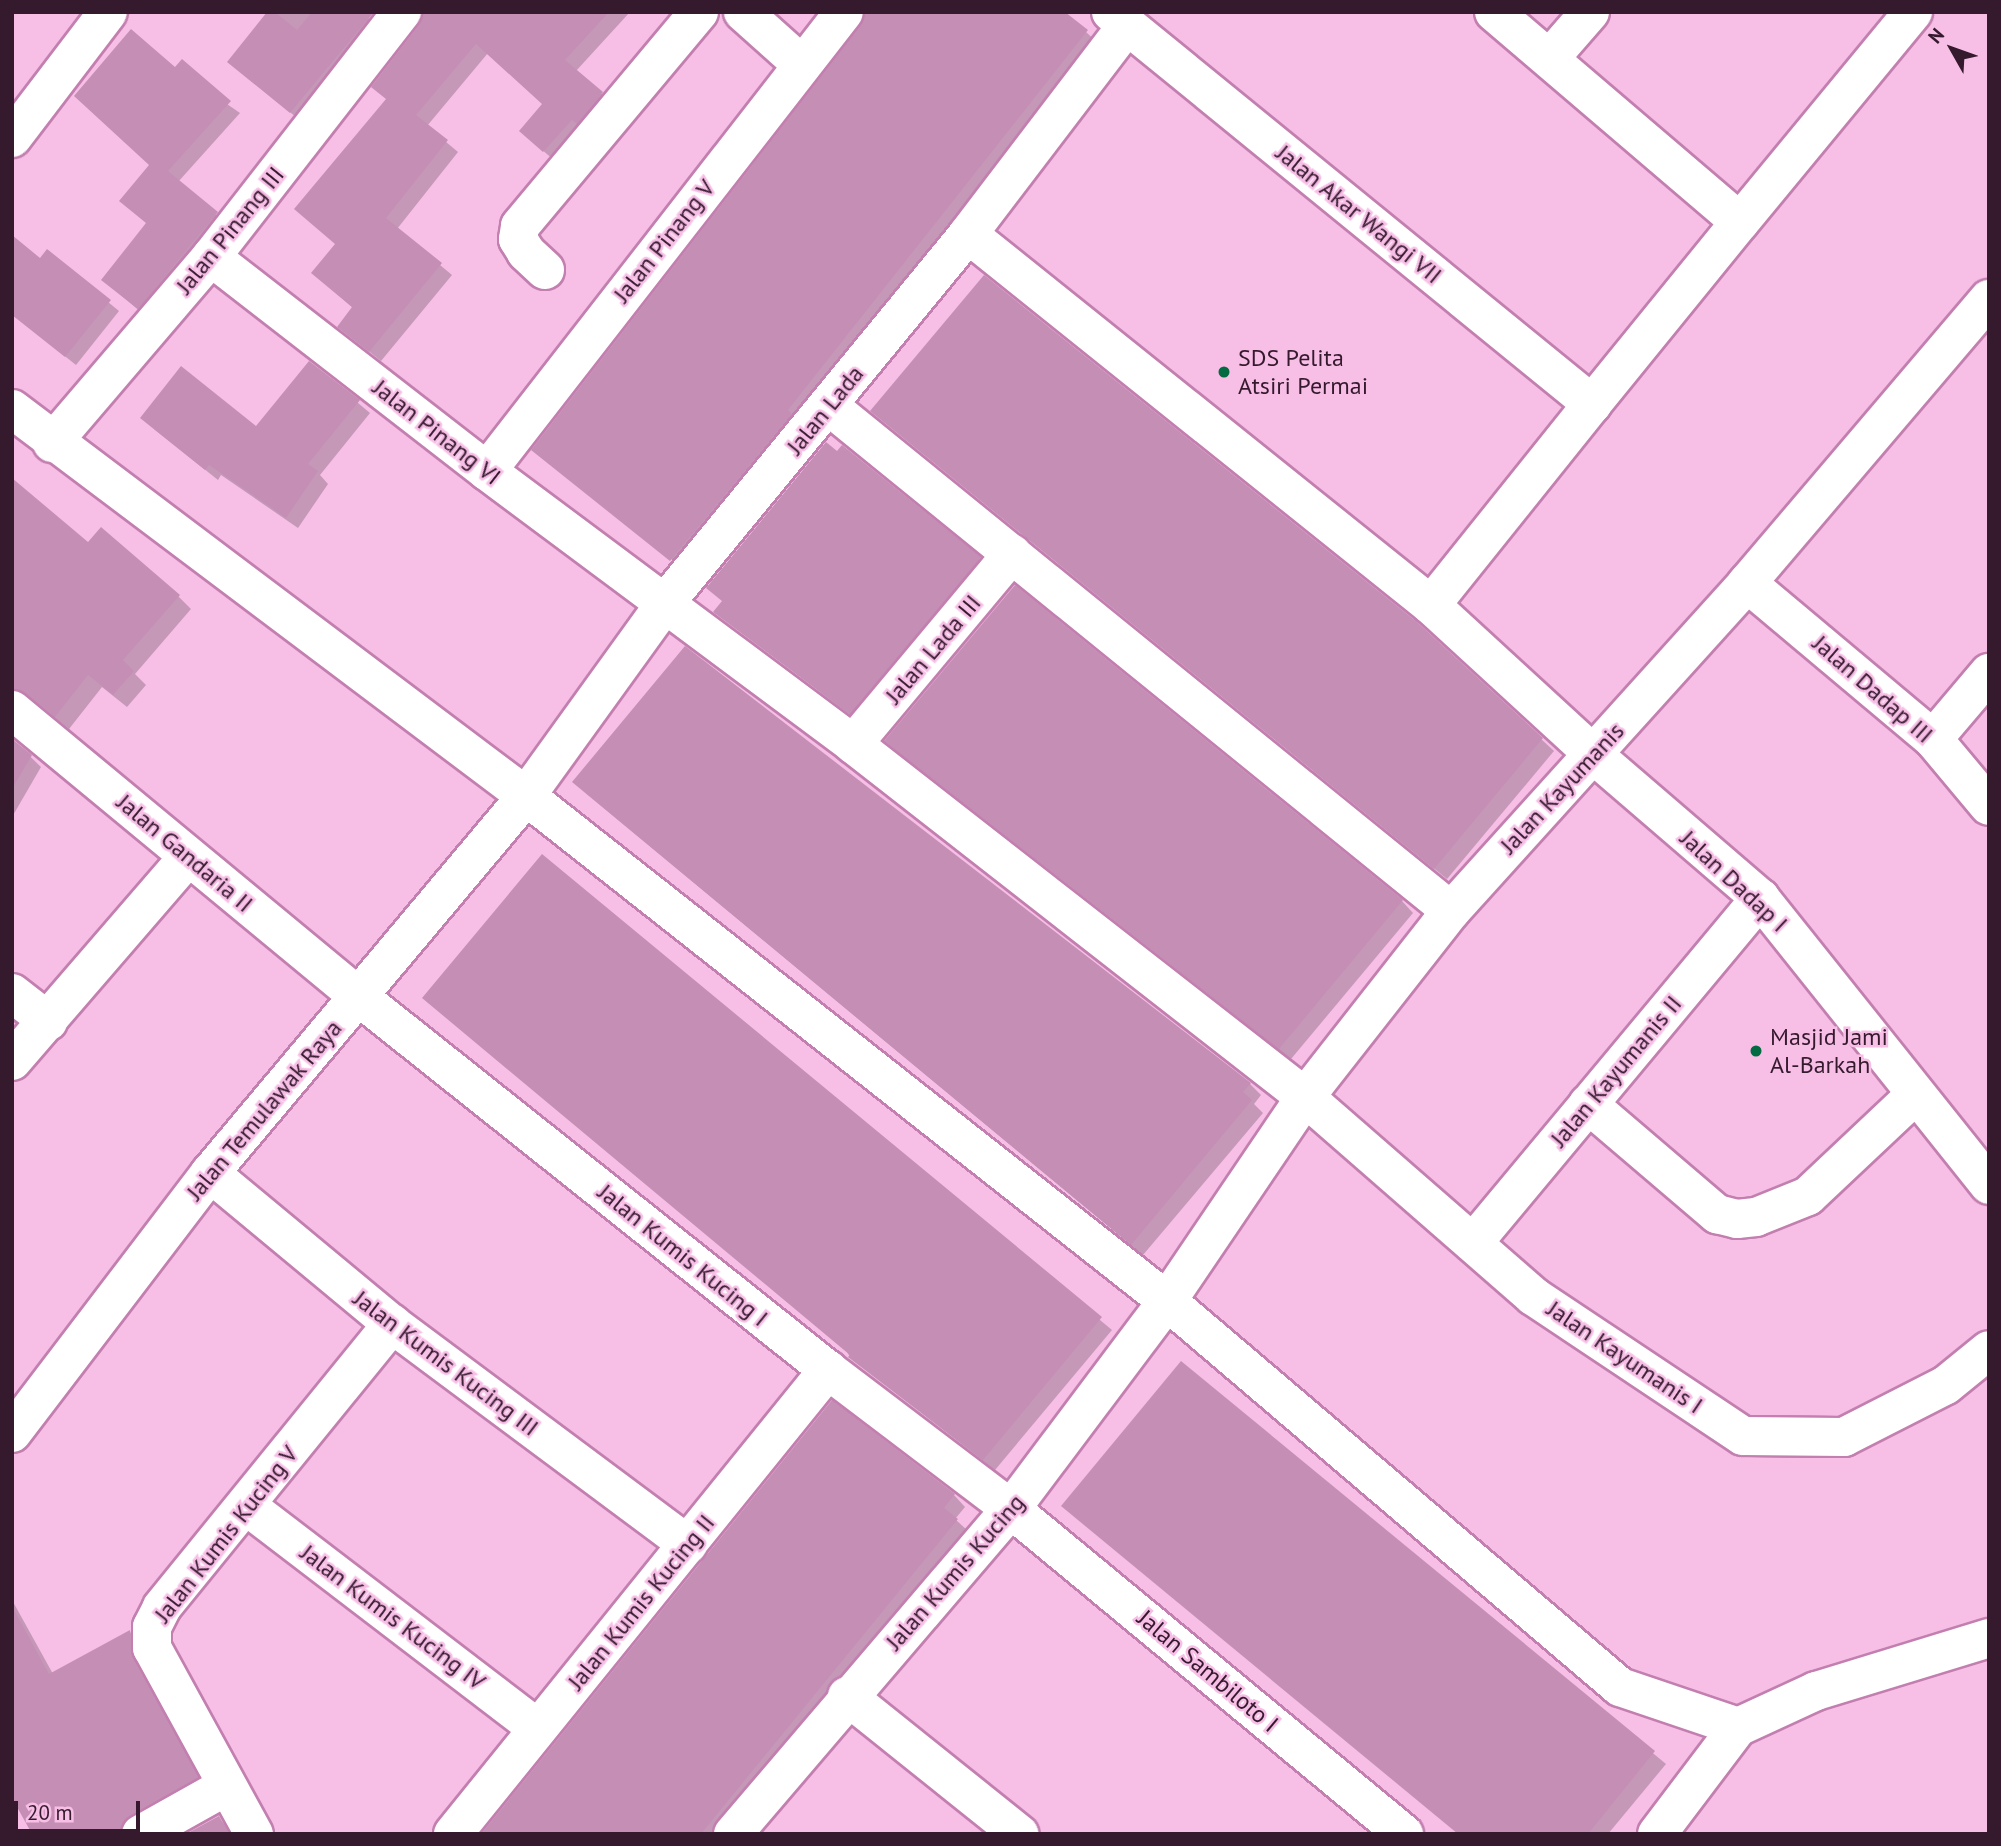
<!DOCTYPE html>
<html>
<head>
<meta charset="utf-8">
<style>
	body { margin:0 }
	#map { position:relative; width:2001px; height:1846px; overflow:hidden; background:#f7bee6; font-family:"PT Sans",sans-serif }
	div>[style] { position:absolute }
	.shadow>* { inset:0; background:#0003 }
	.building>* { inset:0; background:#c58fb5 }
	.roads { filter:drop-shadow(2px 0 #c27faf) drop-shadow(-2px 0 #c27faf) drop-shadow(0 2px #c27faf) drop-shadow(0 -2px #c27faf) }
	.minor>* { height:38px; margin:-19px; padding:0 19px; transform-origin:19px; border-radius:19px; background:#fff }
	.dots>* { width:19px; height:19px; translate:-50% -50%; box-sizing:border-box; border:4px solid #f7bee6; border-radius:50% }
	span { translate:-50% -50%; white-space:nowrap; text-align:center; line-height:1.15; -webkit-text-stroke:5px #f7bee6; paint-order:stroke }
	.street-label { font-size:24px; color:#351a2e }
	.poi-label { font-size:24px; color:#351a2e }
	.left { translate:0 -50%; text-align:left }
	.frame { position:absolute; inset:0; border:14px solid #351a2e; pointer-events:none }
	.north { position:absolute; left:1917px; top:14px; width:70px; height:70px; -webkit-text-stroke:5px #f7bee6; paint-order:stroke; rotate:310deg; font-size:19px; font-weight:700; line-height:28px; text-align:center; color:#351a2e }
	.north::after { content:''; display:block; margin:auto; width:24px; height:32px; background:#351a2e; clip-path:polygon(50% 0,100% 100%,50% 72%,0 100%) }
	.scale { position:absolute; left:14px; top:1801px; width:126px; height:32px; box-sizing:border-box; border:4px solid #351a2e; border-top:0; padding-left:9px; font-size:21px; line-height:24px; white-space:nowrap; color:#351a2e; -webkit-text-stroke:5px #f7bee6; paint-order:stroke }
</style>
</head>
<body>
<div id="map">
	<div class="shadow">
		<i style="clip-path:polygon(269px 12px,370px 12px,366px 16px,380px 30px,302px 122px,229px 62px)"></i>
		<i style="clip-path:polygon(447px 12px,630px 12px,576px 71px,613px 104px,555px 161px,533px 142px,544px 105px,488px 53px,427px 126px,458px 152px,397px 229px,452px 275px,381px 361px,339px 327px,353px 308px,313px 273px,337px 245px,388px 100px)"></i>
		<i style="clip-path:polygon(1086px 32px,1098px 43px,685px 570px,533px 450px)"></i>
		<i style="clip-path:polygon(176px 69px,240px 113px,178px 182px,227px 224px,149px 319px,103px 280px,148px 224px,150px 165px)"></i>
		<i style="clip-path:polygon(47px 252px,119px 311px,76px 365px,12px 314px)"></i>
		<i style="clip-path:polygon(310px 363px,370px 413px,320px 475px,328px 484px,298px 528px,221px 475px,218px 480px,154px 429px,256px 429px)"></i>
		<i style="clip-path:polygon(872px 411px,1416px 623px,1554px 751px,1447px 879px)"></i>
		<i style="clip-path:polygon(88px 545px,178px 596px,191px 609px,135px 674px,146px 685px,127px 707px,102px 687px,69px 729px,40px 705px,22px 702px,12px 692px,12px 684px)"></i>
		<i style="clip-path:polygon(980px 559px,991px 570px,862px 724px,715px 612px)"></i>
		<i style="clip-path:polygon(12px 739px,41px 767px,12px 817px)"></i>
		<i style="clip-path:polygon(887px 741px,1402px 901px,1413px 913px,1291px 1059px)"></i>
		<i style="clip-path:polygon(586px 793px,1250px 1084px,1261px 1095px,1254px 1104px,1263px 1113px,1143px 1255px)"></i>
		<i style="clip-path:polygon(543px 856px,1112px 1330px,995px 1470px,850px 1357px)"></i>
		<i style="clip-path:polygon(1182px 1363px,1666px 1764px,1608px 1834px,1459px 1834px)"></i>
		<i style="clip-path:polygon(954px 1495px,965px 1507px,955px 1519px,968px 1531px,722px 1834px,484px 1834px)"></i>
		<i style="clip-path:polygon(12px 1600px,53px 1674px,130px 1632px,141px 1643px,208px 1789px,137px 1834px,34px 1834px,12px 1794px)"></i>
		<i style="clip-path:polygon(219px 1818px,233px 1834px,190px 1834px)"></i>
	</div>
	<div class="building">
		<i style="clip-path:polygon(267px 12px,275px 12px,297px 30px,312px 12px,374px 12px,290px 113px,227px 62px)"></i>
		<i style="clip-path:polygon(423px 12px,609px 12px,565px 60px,603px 92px,577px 124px,572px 120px,543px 152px,519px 131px,542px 104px,476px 44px,416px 115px,448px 140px,386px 218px,442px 263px,369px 352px,337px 327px,352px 307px,311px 273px,335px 244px,294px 209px,386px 99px,371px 87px,419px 25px)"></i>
		<i style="clip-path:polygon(865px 12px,1065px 12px,1088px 30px,788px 410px,792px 414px,670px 561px,531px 450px,861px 25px)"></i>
		<i style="clip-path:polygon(131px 29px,175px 67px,182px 59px,231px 101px,168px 171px,218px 212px,138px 309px,101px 280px,146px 223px,119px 201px,149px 165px,74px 96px)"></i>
		<i style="clip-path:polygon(12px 235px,40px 258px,47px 249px,111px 300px,65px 357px,12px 315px)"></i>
		<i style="clip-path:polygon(984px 275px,1417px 622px,1543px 738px,1434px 869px,870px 411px)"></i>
		<i style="clip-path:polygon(309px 361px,360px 400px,308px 464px,318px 471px,286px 518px,209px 465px,205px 470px,140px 418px,181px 366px,256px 426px)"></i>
		<i style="clip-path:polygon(826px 442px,837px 451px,842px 445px,981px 557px,850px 714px,713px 612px,722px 601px,706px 588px)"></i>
		<i style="clip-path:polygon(12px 478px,88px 542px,101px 527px,180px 595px,123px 660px,134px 671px,113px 695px,88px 675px,55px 717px,26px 693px,12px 689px)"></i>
		<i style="clip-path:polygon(1015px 585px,1403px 900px,1279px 1049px,884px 741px)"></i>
		<i style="clip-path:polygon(685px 646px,1251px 1083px,1243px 1092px,1252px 1100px,1131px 1245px,572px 782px)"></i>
		<i style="clip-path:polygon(12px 739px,32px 755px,12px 789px)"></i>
		<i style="clip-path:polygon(542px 854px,1102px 1317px,983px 1460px,848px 1357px,850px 1355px,422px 998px)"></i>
		<i style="clip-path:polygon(1181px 1361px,1655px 1751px,1588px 1834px,1458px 1834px,1061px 1506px)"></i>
		<i style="clip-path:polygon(832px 1400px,955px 1494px,944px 1508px,958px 1519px,701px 1834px,481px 1834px)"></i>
		<i style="clip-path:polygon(12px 1606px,49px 1674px,130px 1630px,133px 1659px,198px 1777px,130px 1815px,119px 1834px,32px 1834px,12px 1798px)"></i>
		<i style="clip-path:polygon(219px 1816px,229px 1834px,186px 1834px)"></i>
	</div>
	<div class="roads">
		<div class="minor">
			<i style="left:743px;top:12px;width:76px;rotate:41.8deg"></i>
			<i style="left:1111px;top:12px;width:621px;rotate:39.18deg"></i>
			<i style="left:1592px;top:404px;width:235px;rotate:-50.9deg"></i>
			<i style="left:1494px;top:12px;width:323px;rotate:40.5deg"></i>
			<i style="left:1740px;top:222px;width:272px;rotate:-50.5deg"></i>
			<i style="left:1550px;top:58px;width:61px;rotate:-49deg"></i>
			<i style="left:12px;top:138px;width:158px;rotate:-52.7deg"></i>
			<i style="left:968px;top:234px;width:593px;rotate:38.71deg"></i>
			<i style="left:1431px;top:605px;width:223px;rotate:42.6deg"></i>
			<i style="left:1595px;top:756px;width:218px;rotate:40.7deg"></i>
			<i style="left:1760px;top:898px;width:367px;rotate:51.4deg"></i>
			<i style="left:211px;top:257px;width:349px;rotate:37.8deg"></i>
			<i style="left:487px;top:471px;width:457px;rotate:36.7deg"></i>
			<i style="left:853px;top:744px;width:574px;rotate:37.99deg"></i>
			<i style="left:1305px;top:1097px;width:303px;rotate:41.1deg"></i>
			<i style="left:1533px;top:1296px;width:252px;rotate:33.7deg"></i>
			<i style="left:1743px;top:1436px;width:101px;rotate:0.6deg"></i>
			<i style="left:1844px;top:1437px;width:114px;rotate:-27deg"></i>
			<i style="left:1946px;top:1385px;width:55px;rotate:-39.1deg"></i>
			<i style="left:545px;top:270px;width:26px;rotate:-137deg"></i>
			<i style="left:526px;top:252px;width:15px;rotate:-122deg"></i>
			<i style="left:518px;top:239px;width:13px;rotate:-81deg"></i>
			<i style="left:520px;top:226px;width:279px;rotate:-50.1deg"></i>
			<i style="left:829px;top:406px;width:801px;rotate:39.07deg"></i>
			<i style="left:12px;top:409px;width:643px;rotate:36.98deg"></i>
			<i style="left:526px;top:796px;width:816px;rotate:38.23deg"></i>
			<i style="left:1167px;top:1301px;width:595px;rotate:40.43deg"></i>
			<i style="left:1620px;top:1687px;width:125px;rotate:18.7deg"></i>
			<i style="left:1738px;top:1727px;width:86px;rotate:-24.8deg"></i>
			<i style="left:1816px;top:1691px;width:181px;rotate:-17deg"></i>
			<i style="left:52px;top:443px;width:245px;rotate:-49.5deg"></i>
			<i style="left:211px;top:257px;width:311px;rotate:-52.1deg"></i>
			<i style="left:487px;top:471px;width:581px;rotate:-52.13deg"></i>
			<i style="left:1747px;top:583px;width:243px;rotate:40deg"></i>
			<i style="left:1933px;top:739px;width:87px;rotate:50.1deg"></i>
			<i style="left:1431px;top:605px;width:258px;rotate:-51.3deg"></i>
			<i style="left:12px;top:710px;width:449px;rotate:39.6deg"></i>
			<i style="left:358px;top:996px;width:601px;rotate:38.51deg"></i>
			<i style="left:828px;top:1370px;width:230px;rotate:37.2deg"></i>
			<i style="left:1011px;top:1509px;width:510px;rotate:39.59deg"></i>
			<i style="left:1933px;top:739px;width:87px;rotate:-49.7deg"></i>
			<i style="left:853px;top:744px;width:248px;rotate:-50.1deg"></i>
			<i style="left:12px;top:993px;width:46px;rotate:37.9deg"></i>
			<i style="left:12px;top:1061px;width:269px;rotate:-49.2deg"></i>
			<i style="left:1588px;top:1104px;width:170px;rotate:40.5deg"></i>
			<i style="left:1717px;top:1214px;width:21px;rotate:14deg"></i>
			<i style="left:1737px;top:1219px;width:19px;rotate:-6deg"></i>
			<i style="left:1756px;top:1217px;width:56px;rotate:-22deg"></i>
			<i style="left:1808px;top:1196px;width:147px;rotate:-43.3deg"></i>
			<i style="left:210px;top:1173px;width:236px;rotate:39.7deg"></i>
			<i style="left:392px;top:1324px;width:369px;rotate:36.7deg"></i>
			<i style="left:1473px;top:1243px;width:449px;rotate:-50.2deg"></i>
			<i style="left:12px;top:1433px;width:327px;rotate:-52.7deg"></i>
			<i style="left:210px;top:1173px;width:492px;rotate:-50deg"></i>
			<i style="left:526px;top:796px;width:238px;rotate:-54.2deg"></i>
			<i style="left:665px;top:603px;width:477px;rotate:-50.6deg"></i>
			<i style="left:968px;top:234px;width:263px;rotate:-52.7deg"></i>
			<i style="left:248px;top:1507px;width:364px;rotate:37.4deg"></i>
			<i style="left:847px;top:1696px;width:221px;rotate:38.7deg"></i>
			<i style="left:141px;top:1834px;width:98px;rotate:-29.2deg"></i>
			<i style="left:254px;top:1834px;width:212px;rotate:-118.7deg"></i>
			<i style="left:152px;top:1648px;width:21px;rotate:-90deg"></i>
			<i style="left:152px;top:1627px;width:22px;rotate:-63deg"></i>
			<i style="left:162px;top:1607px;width:365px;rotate:-50.9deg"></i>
			<i style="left:453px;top:1834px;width:597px;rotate:-51.06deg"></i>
			<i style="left:733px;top:1834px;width:428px;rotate:-49.5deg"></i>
			<i style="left:1011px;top:1509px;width:260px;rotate:-53.1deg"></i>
			<i style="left:1167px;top:1301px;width:246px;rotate:-55.9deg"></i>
			<i style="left:1305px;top:1097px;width:236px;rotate:-51.9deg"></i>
			<i style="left:1451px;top:911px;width:442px;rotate:-47.9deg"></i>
			<i style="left:1747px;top:583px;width:373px;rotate:-49.6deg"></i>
			<i style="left:1657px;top:1834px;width:134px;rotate:-52.9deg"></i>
		</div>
	</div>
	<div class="dots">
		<i style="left:1224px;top:372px;background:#036b41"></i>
		<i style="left:1756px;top:1051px;background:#036b41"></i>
	</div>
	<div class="street-label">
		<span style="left:1359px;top:214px;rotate:39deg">Jalan Akar Wangi VII</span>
		<span style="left:230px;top:230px;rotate:-51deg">Jalan Pinang III</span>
		<span style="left:664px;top:241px;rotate:-52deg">Jalan Pinang V</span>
		<span style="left:825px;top:410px;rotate:-51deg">Jalan Lada</span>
		<span style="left:437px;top:432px;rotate:38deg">Jalan Pinang VI</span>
		<span style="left:933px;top:649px;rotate:-50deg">Jalan Lada III</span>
		<span style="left:1873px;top:689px;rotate:41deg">Jalan Dadap III</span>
		<span style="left:1562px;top:788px;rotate:-47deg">Jalan Kayumanis</span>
		<span style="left:185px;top:853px;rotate:40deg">Jalan Gandaria II</span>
		<span style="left:1734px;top:881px;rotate:43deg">Jalan Dadap I</span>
		<span style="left:1616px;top:1071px;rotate:-50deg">Jalan Kayumanis II</span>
		<span style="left:264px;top:1110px;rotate:-50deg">Jalan Temulawak Raya</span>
		<span style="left:683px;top:1255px;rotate:39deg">Jalan Kumis Kucing I</span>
		<span style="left:1625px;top:1357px;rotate:34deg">Jalan Kayumanis I</span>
		<span style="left:446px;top:1363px;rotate:37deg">Jalan Kumis Kucing III</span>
		<span style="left:226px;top:1534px;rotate:-52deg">Jalan Kumis Kucing V</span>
		<span style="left:955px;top:1572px;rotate:-49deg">Jalan Kumis Kucing</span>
		<span style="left:641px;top:1602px;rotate:-51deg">Jalan Kumis Kucing II</span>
		<span style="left:393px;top:1617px;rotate:37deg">Jalan Kumis Kucing IV</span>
		<span style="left:1208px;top:1671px;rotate:40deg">Jalan Sambiloto I</span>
	</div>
	<div class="poi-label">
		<span class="left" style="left:1238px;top:372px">SDS Pelita<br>Atsiri Permai</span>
		<span class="left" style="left:1770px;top:1051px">Masjid Jami<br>Al-Barkah</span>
	</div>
	<div class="frame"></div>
	<div class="north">N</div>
	<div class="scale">20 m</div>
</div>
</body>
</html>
